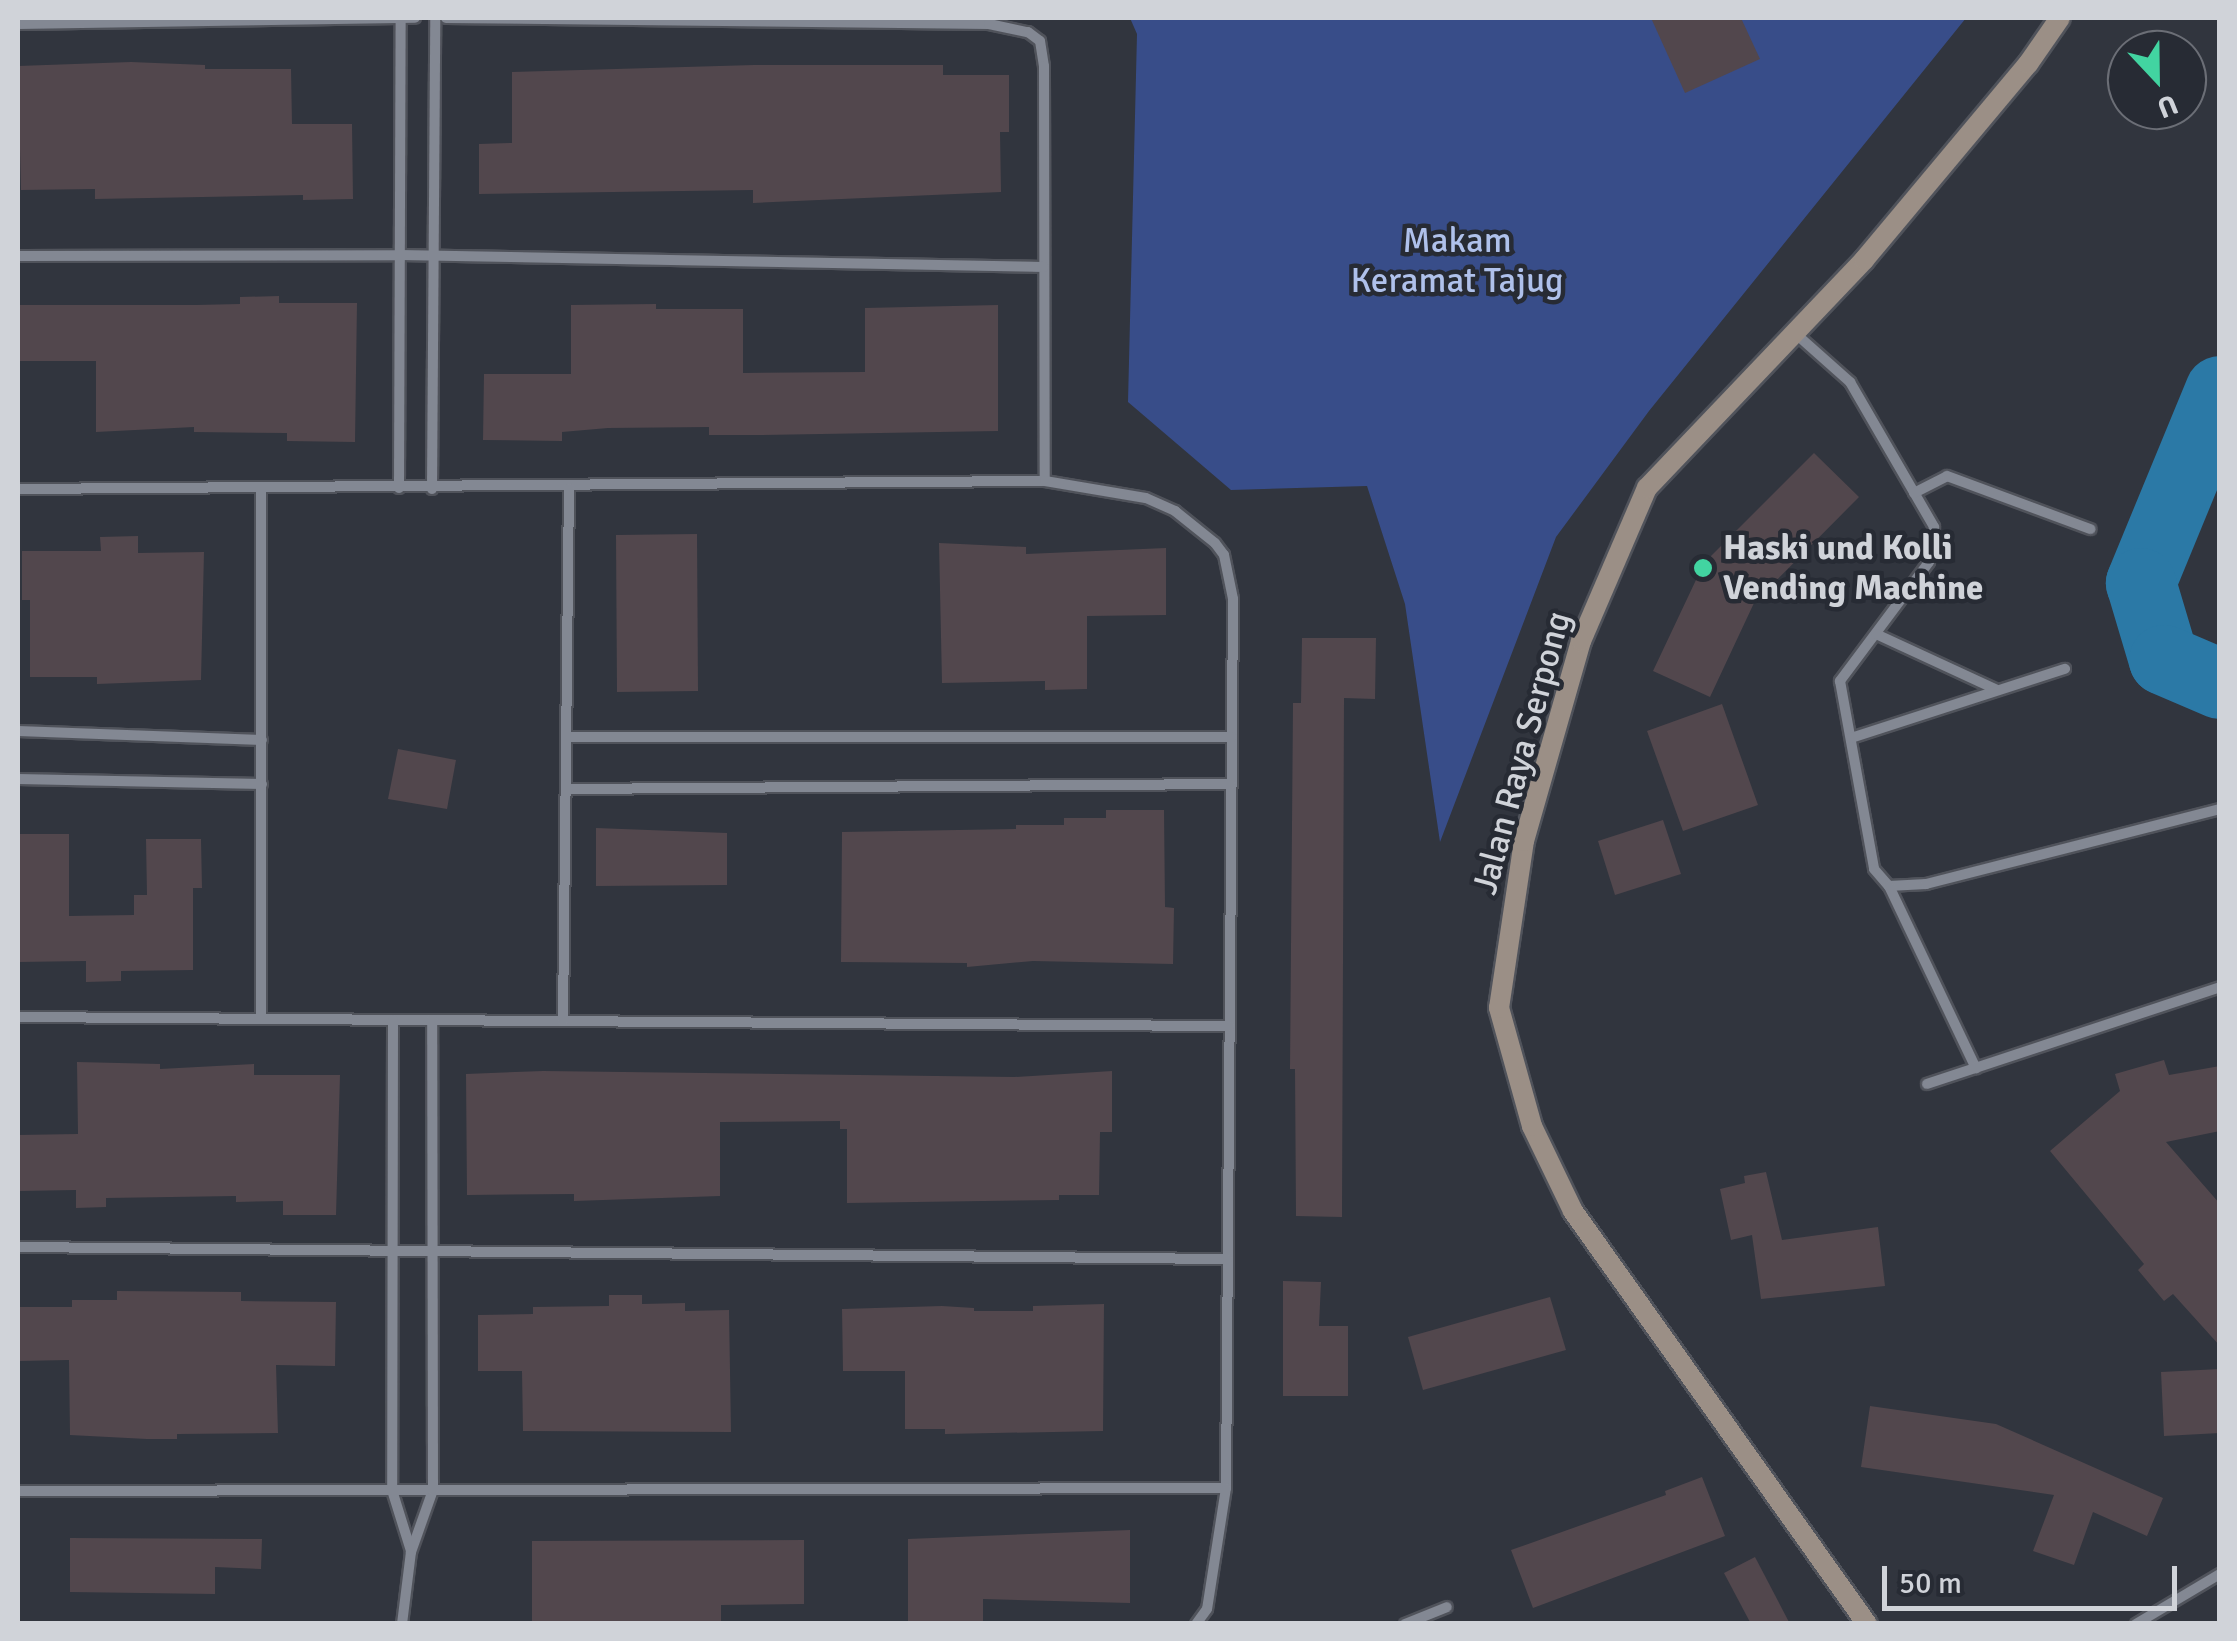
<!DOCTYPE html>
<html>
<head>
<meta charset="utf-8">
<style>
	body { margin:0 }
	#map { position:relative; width:2237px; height:1641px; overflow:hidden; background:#31353e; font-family:Signika,sans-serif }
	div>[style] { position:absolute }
	.green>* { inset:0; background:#384d89 }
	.river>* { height:70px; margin:-35px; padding:0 35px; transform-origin:35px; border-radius:35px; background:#2b79a6 }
	.building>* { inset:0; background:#52474d }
	.roads { filter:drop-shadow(2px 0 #50535b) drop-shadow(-2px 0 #50535b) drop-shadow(0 2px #50535b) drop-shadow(0 -2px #50535b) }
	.minor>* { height:10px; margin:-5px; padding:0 5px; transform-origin:5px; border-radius:5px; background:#838893 }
	.secondary>* { height:20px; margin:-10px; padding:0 10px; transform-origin:10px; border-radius:10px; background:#9b8f86 }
	.dots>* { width:28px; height:28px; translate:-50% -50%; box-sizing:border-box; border:5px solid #272b34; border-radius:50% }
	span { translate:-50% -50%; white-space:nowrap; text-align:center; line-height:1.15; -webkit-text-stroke:9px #272b34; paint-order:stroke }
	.park-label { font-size:35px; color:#afc1eb }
	.poi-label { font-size:35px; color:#d0d3d9; font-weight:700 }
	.left { translate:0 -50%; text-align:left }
	.street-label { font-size:35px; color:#d0d3d9 }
	.frame { position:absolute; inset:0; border:20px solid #d0d3d9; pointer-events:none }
	.north { position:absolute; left:2107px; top:30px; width:100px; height:100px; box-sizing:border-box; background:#272b34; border:2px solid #6b6e76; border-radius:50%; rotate:158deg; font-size:28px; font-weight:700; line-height:40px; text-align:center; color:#d0d3d9 }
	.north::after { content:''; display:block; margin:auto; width:35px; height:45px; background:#42d4a1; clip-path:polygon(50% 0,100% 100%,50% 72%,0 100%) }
	.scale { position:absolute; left:1882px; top:1566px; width:295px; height:45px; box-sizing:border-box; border:5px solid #d0d3d9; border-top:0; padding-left:12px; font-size:30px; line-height:35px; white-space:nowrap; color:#d0d3d9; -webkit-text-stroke:8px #272b34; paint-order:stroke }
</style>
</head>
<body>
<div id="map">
	<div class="green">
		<i style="clip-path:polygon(1130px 18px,1966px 18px,1649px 411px,1556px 537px,1440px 842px,1405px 604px,1367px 486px,1231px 490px,1128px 402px,1137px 34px)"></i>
	</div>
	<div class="river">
		<i style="left:2220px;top:391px;width:208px;rotate:112.4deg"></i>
		<i style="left:2141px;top:583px;width:80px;rotate:73.4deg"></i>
		<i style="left:2164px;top:660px;width:61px;rotate:23.2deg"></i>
	</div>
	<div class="building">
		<i style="clip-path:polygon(1651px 18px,1741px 18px,1760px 59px,1685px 93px)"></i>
		<i style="clip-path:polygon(131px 62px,205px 65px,205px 69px,291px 69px,292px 124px,352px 124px,353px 199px,303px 200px,303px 195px,95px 199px,95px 189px,21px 190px,18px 66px)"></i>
		<i style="clip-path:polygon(754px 65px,943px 65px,943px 75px,1009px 75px,1009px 132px,1000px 132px,1001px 192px,753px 203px,753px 190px,479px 194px,479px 144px,512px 143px,512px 72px)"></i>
		<i style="clip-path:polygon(279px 296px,279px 303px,357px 303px,355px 442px,287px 441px,287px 433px,194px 432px,194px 427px,96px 432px,96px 361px,18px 361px,18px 305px,196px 305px,240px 304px,240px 297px)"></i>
		<i style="clip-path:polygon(656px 304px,656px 309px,743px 309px,743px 373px,865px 372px,865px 308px,998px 305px,998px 431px,757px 435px,709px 435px,709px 427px,608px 428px,562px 432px,562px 441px,483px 440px,484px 374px,571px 374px,571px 305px)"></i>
		<i style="clip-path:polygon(1814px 453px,1859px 497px,1754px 603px,1710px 697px,1653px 671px,1704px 563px)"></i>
		<i style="clip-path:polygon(697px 534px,698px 691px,617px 692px,616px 535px)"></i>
		<i style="clip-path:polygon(138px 536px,138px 553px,204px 552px,201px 680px,97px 684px,97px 677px,30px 677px,30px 600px,22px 600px,22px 551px,101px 551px,100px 537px)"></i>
		<i style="clip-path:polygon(939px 543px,1026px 547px,1026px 554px,1166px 548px,1166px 615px,1087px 616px,1087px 689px,1045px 690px,1045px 681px,942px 683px)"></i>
		<i style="clip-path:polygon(1302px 638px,1376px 638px,1375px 699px,1344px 698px,1342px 1217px,1296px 1216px,1295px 1069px,1290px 1069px,1293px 703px,1301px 703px)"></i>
		<i style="clip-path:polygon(1722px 704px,1758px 805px,1683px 831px,1647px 731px)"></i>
		<i style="clip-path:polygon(398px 749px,456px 760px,447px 809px,388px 799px)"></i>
		<i style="clip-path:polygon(1106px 810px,1164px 810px,1165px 907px,1174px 908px,1173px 964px,1033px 961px,967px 967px,967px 963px,841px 962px,842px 832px,1016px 829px,1016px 825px,1064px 825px,1064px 818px,1106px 818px)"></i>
		<i style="clip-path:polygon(1663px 820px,1681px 874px,1615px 895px,1598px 841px)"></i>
		<i style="clip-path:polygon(596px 828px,727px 833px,727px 885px,596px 886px)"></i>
		<i style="clip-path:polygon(18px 834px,69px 834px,69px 916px,134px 915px,134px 895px,147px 895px,146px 839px,201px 839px,202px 888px,193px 888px,193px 970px,121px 971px,121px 981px,86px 982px,86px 961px,18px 962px)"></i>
		<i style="clip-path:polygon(2164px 1060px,2169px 1075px,2220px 1066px,2220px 1131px,2166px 1142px,2220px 1204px,2220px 1346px,2173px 1294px,2164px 1301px,2138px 1270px,2144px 1264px,2050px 1151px,2120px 1091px,2115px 1074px)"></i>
		<i style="clip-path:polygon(77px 1062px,160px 1064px,160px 1069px,254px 1064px,254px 1075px,340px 1075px,336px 1215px,283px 1215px,283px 1201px,236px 1202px,236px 1196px,106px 1198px,106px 1207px,76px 1208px,76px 1190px,18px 1191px,18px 1135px,78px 1134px)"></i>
		<i style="clip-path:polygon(543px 1071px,1014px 1077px,1112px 1071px,1112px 1132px,1100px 1132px,1099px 1195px,1059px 1195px,1059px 1200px,847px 1203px,847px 1129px,840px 1129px,840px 1121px,720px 1122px,720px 1196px,574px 1201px,574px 1194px,467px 1195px,466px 1074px)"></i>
		<i style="clip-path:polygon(1766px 1172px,1782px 1240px,1878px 1227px,1885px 1286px,1761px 1299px,1752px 1235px,1731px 1240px,1720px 1189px,1745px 1183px,1744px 1176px)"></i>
		<i style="clip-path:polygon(1283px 1281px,1321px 1282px,1319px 1326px,1348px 1326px,1348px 1396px,1283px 1396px)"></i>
		<i style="clip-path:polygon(117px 1291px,241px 1292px,241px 1301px,336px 1302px,335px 1366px,276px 1365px,278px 1433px,177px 1434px,177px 1439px,147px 1439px,70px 1435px,69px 1360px,18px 1361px,18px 1307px,72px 1307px,72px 1300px,117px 1300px)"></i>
		<i style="clip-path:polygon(609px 1295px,642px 1295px,642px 1304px,685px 1303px,685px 1311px,729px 1310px,731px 1432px,523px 1431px,522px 1371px,478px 1371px,478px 1315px,533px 1314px,533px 1307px,609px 1306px)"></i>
		<i style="clip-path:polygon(1550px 1297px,1566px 1350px,1423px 1390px,1408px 1337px)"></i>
		<i style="clip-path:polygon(1104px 1304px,1103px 1431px,945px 1434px,945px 1429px,905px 1429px,905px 1371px,843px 1371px,842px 1309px,942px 1306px,974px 1308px,974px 1311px,1033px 1311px,1033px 1306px)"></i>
		<i style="clip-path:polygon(2220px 1369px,2220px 1433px,2164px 1436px,2161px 1372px)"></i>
		<i style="clip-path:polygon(1870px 1406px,1996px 1424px,2163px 1498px,2147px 1536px,2093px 1512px,2074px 1565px,2033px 1551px,2054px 1495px,1861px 1467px)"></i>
		<i style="clip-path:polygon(1702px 1477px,1725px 1536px,1533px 1608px,1511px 1550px,1666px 1495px,1665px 1491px)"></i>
		<i style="clip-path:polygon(1130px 1530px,1130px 1603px,983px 1599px,983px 1624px,908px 1624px,908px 1539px)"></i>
		<i style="clip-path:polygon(70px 1538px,262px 1539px,261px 1569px,215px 1567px,215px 1594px,70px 1592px)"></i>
		<i style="clip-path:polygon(804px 1540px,804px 1604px,721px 1605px,721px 1624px,532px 1624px,532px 1541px)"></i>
		<i style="clip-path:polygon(1755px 1557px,1790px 1624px,1751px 1624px,1724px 1573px)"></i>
	</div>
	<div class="roads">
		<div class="minor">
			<i style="left:446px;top:18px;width:543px;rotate:0.63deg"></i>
			<i style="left:989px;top:24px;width:40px;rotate:12deg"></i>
			<i style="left:1028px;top:32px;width:15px;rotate:37deg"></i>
			<i style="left:1040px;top:41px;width:25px;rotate:81deg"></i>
			<i style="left:1044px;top:66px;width:415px;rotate:89.9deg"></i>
			<i style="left:18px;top:24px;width:397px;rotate:-0.9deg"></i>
			<i style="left:18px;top:256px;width:382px;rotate:-0.1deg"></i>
			<i style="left:400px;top:255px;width:644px;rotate:1.07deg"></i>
			<i style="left:1795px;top:333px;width:74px;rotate:41.7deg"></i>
			<i style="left:1850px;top:382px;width:168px;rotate:59.9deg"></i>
			<i style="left:1934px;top:527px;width:35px;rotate:98deg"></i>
			<i style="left:1929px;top:562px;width:149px;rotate:126.8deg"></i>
			<i style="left:1840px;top:681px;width:191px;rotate:79.7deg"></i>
			<i style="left:1874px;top:869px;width:23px;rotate:49deg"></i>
			<i style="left:1889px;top:886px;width:37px;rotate:-3deg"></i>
			<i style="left:1926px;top:884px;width:303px;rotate:-14.3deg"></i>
			<i style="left:399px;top:488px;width:470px;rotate:-89.8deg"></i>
			<i style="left:18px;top:489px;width:1027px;rotate:-0.45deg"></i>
			<i style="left:1045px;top:481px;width:102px;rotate:9.6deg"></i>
			<i style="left:1146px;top:498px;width:32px;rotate:24deg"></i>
			<i style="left:1175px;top:511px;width:51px;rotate:38.7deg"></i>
			<i style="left:1215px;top:543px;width:15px;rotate:53deg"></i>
			<i style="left:1224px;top:555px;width:45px;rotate:78.4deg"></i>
			<i style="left:1233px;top:599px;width:889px;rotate:90.45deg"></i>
			<i style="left:1226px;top:1488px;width:122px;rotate:98.9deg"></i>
			<i style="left:1207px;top:1609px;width:19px;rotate:126deg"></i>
			<i style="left:432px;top:489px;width:471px;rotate:-89.6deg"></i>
			<i style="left:1914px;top:493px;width:37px;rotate:-27deg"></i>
			<i style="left:1947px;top:476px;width:153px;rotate:20.3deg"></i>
			<i style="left:1876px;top:634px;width:133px;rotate:24.8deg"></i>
			<i style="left:18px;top:731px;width:244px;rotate:2.1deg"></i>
			<i style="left:566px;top:737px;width:666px"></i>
			<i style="left:1851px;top:738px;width:225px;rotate:-17.9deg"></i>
			<i style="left:18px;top:779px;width:244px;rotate:1.2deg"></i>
			<i style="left:566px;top:789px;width:665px;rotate:-0.43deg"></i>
			<i style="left:1889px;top:886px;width:202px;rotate:64.5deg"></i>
			<i style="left:18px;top:1017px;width:1212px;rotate:0.43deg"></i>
			<i style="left:261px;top:1019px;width:532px;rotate:-90deg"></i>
			<i style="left:393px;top:1020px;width:470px;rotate:90.1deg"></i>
			<i style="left:392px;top:1490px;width:64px;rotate:72.7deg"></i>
			<i style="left:563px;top:1021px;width:533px;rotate:-89.36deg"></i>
			<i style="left:1927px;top:1084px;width:309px;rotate:-18.3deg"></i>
			<i style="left:18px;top:1247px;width:1210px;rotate:0.57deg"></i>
			<i style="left:18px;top:1491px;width:1208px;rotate:-0.14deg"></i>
			<i style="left:402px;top:1624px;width:73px;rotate:-82.9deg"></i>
			<i style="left:411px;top:1552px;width:66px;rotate:-70.5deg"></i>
			<i style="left:433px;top:1490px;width:470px;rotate:-90.1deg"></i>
			<i style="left:1405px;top:1624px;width:45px;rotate:-22deg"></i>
			<i style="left:2136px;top:1624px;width:98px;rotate:-30.8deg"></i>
		</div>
		<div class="secondary">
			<i style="left:1867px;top:1624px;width:507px;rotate:-125.45deg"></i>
			<i style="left:1573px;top:1211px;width:94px;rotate:-115.8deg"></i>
			<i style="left:1532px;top:1126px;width:123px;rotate:-105.6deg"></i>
			<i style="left:1499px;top:1008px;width:169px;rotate:-81.5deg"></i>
			<i style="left:1524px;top:841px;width:208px;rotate:-74.1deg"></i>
			<i style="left:1581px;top:641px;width:167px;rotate:-66.7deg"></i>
			<i style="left:1647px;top:488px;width:315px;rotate:-46.4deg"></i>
			<i style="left:1864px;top:260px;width:256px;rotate:-50.1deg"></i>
			<i style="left:2028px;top:64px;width:56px;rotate:-55.2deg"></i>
		</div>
	</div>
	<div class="dots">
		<i style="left:1703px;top:568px;background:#42d4a1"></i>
	</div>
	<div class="park-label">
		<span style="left:1457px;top:261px">Makam<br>Keramat Tajug</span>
	</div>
	<div class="poi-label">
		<span class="left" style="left:1723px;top:568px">Haski und Kolli<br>Vending Machine</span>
	</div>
	<div class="street-label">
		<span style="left:1522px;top:753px;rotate:-75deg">Jalan Raya Serpong</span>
	</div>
	<div class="frame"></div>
	<div class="north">U</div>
	<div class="scale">50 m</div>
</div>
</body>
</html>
